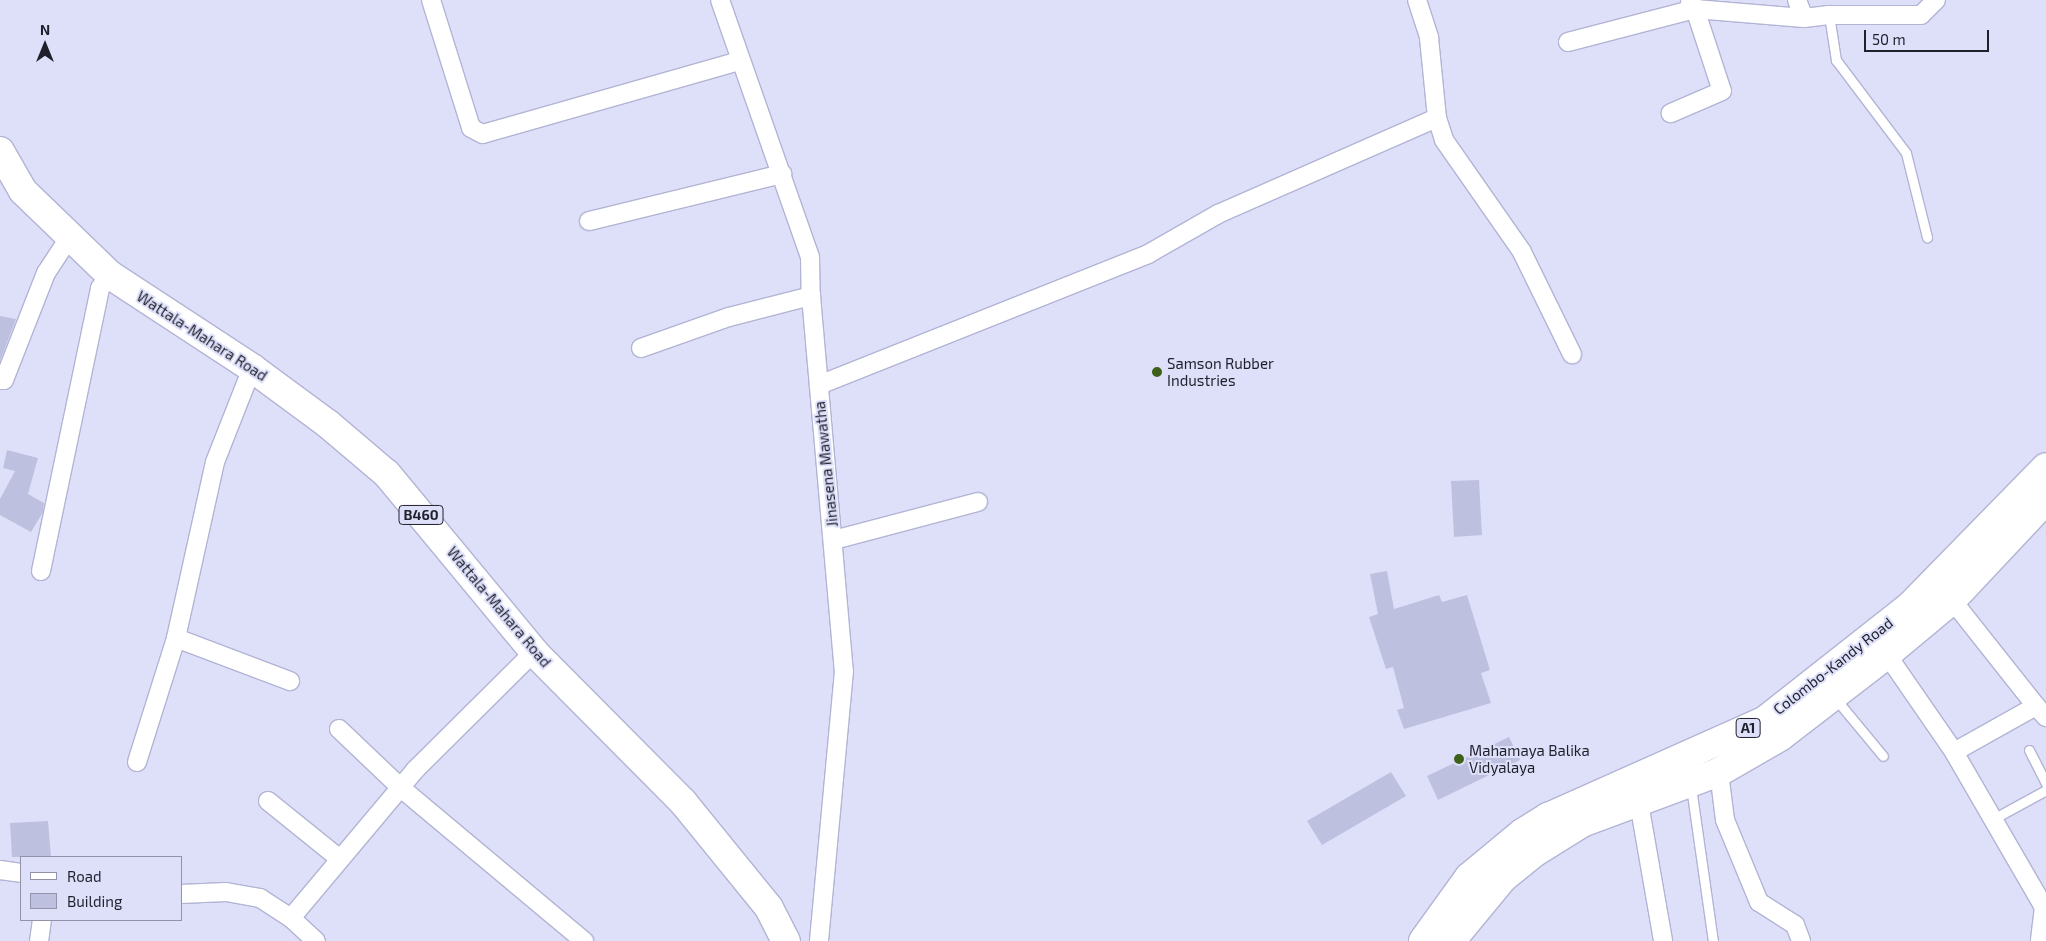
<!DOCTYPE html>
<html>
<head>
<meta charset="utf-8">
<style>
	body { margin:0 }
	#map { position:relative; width:2046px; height:941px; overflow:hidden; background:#dee0fa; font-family:"Exo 2",sans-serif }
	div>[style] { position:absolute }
	.building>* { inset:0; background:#bec0e0 }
	.roads { filter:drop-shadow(1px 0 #b2b4d4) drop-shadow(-1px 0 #b2b4d4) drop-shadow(0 1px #b2b4d4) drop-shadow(0 -1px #b2b4d4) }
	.lane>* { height:9px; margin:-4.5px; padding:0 4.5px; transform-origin:4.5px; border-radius:4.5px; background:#fff }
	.street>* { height:18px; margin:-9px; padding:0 9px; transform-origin:9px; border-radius:9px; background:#fff }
	.primary>* { height:28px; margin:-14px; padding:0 14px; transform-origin:14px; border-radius:14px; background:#fff }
	.highway>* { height:28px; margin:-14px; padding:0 14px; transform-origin:14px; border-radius:14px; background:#fff }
	.dots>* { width:14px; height:14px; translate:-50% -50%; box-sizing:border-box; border:2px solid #dee0fa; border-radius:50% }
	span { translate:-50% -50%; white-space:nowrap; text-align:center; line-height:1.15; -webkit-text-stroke:4px #dee0fa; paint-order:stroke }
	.shield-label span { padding:1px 4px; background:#dee0fa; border:1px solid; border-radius:4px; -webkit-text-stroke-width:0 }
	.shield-label { font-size:14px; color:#1f202c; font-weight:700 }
	.street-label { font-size:15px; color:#1f202c }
	.poi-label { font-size:15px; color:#1f202c }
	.left { translate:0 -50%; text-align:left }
	.legend { position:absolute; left:20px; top:856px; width:162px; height:65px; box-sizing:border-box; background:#dee0fa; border:1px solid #9293a8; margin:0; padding:6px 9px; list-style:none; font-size:15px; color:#1f202c }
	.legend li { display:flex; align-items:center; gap:10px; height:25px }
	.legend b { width:25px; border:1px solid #9293a8 }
	.north { position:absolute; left:20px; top:20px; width:50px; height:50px; -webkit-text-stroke:4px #dee0fa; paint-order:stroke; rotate:0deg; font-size:14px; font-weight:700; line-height:20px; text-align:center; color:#1f202c }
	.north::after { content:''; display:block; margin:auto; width:18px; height:22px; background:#1f202c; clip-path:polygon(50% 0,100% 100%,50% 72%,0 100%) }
	.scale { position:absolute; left:1864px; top:30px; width:125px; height:22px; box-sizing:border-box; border:2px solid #1f202c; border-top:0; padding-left:6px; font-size:15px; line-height:18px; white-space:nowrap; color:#1f202c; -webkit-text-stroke:4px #dee0fa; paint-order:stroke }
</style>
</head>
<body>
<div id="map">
	<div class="building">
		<i style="clip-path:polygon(0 316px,16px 319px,0 361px)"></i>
		<i style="clip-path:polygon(7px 450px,38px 458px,28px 494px,44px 503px,43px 512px,31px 532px,0 515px,0 499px,15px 471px,3px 468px)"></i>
		<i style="clip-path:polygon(1479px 480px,1482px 535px,1454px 537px,1451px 481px)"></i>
		<i style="clip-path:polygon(1387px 571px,1394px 609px,1439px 595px,1442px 602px,1467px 595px,1490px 670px,1481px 673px,1491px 703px,1404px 729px,1397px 710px,1404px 708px,1393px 667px,1386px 669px,1369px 617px,1378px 614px,1370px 574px)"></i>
		<i style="clip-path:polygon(1509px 737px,1520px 760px,1438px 800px,1427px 776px)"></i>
		<i style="clip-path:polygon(1391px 772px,1406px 796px,1322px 845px,1307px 821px)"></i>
		<i style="clip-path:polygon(48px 821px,51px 857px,12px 857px,10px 823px)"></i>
	</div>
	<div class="roads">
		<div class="lane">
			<i style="left:1829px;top:15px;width:46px;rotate:81.2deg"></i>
			<i style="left:1836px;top:60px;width:116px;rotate:53deg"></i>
			<i style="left:1906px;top:153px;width:87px;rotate:76deg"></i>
			<i style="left:1835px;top:698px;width:75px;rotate:50.4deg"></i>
			<i style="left:2029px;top:750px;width:38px;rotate:63deg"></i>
			<i style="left:1691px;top:787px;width:156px;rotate:81.9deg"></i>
			<i style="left:1993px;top:819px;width:60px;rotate:-28.7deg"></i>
		</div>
		<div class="street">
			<i style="left:431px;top:0;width:134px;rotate:72.6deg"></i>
			<i style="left:471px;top:128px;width:13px;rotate:27deg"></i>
			<i style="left:483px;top:134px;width:267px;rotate:-15.9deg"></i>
			<i style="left:720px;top:0;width:272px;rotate:70.7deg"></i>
			<i style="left:810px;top:257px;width:39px;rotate:89deg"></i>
			<i style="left:811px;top:296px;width:376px;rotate:85deg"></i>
			<i style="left:844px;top:671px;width:271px;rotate:95.3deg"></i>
			<i style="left:1417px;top:0;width:40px;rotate:72deg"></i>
			<i style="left:1429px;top:38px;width:80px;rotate:84.3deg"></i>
			<i style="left:1437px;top:118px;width:23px;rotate:72deg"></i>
			<i style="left:1444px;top:140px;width:136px;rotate:55.1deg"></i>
			<i style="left:1522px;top:252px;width:114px;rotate:63.9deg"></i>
			<i style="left:1797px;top:0;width:19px;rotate:69deg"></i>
			<i style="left:1690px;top:1px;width:9px;rotate:58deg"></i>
			<i style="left:1695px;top:9px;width:109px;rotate:4.7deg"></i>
			<i style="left:1804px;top:18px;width:25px;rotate:-7deg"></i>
			<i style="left:1829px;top:15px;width:92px"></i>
			<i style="left:1921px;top:15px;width:21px;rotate:-45deg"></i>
			<i style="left:1568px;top:42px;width:131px;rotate:-14.6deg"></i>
			<i style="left:1695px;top:9px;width:86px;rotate:71.8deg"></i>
			<i style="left:1722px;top:91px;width:56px;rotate:156.7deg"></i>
			<i style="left:589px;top:221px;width:199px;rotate:-13.7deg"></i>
			<i style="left:641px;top:348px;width:93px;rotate:-19.4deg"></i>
			<i style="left:729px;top:317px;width:85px;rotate:-14.4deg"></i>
			<i style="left:0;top:380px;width:4px"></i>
			<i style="left:4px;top:380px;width:115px;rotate:-68.6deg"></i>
			<i style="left:46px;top:273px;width:42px;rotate:-56.7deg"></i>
			<i style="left:819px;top:385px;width:354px;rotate:-21.7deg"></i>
			<i style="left:1148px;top:254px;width:81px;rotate:-29.7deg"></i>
			<i style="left:1218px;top:214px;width:239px;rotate:-23.7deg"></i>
			<i style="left:834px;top:540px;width:149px;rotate:-14.8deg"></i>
			<i style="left:41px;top:571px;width:289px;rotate:-78.2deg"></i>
			<i style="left:100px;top:288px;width:16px;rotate:-52deg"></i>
			<i style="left:1952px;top:600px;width:135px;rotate:51.6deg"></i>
			<i style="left:176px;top:638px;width:122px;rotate:20.7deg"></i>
			<i style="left:1881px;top:646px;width:129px;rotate:55.4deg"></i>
			<i style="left:1954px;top:752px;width:179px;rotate:59.9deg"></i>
			<i style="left:2044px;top:907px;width:34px;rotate:97deg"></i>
			<i style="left:339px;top:729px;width:86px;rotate:43.6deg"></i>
			<i style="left:401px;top:788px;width:239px;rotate:39.9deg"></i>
			<i style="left:1954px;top:752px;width:94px;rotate:-29.3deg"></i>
			<i style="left:2036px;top:706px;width:15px;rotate:48deg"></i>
			<i style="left:137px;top:762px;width:130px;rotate:-72.5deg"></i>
			<i style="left:176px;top:638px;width:180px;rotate:-77.5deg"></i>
			<i style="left:215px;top:462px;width:101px;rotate:-68.5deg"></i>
			<i style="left:1719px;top:772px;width:48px;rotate:82.9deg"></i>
			<i style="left:1725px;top:820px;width:89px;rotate:67.5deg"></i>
			<i style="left:1759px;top:902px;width:43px;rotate:32.6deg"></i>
			<i style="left:1795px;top:925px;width:17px;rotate:69deg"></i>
			<i style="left:268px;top:801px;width:92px;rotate:38.9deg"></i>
			<i style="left:1639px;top:803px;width:140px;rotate:80.1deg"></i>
			<i style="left:0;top:870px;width:21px;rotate:8deg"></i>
			<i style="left:181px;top:894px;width:45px;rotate:-2.5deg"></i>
			<i style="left:226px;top:892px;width:35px;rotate:10deg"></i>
			<i style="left:260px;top:898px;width:37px;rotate:33deg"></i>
			<i style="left:291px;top:918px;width:34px;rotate:43deg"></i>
			<i style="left:291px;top:918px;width:193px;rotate:-50deg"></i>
			<i style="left:415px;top:770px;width:168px;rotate:-44.8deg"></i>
			<i style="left:39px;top:941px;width:21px;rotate:-82deg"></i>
		</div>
		<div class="primary">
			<i style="left:0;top:151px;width:46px;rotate:60.1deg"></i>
			<i style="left:23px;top:191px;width:121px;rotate:44deg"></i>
			<i style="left:110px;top:275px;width:170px;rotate:33.2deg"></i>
			<i style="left:252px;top:368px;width:94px;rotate:36.4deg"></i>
			<i style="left:328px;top:424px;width:77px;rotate:40.3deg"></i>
			<i style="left:387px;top:474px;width:231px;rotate:50.4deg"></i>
			<i style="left:534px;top:652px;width:211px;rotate:45.2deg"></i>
			<i style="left:683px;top:802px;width:136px;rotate:50.9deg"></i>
			<i style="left:769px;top:908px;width:37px;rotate:63deg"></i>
		</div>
		<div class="highway">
			<i style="left:1423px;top:941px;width:79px;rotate:-54.3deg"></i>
			<i style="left:1469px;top:877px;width:69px;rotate:-39.7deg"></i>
			<i style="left:1522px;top:833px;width:31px;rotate:-32deg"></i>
			<i style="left:1548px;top:817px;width:236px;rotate:-24deg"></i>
			<i style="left:1764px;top:721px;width:186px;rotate:-38.2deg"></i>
			<i style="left:1910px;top:606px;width:194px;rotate:-45.6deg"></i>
			<i style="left:1451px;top:941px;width:82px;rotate:-50.5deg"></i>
			<i style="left:1503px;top:878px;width:40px;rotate:-39deg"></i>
			<i style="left:1534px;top:853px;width:57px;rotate:-32deg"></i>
			<i style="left:1582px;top:823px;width:146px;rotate:-20.4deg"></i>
			<i style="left:1719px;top:772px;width:70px;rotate:-29.8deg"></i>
			<i style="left:1780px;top:737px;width:134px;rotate:-37.7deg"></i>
			<i style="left:1886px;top:655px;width:86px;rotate:-39.8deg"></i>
			<i style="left:1952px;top:600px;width:137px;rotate:-46.8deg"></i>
		</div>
	</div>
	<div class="dots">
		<i style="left:1157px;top:372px;background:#3d6119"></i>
		<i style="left:1459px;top:759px;background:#3d6119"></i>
	</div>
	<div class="shield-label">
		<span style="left:421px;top:515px">B460</span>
		<span style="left:1748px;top:728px">A1</span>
	</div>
	<div class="street-label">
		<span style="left:202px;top:336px;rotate:33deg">Wattala-Mahara Road</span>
		<span style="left:826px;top:464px;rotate:-96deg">Jinasena Mawatha</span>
		<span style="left:499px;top:607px;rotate:50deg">Wattala-Mahara Road</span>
		<span style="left:1833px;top:666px;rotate:-38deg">Colombo-Kandy Road</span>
	</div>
	<div class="poi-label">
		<span class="left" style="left:1167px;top:372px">Samson Rubber<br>Industries</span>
		<span class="left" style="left:1469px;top:759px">Mahamaya Balika<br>Vidyalaya</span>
	</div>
	<ul class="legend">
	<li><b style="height:6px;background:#fff"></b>Road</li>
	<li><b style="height:14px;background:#bec0e0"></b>Building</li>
	</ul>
	<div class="north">N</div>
	<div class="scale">50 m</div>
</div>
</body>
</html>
